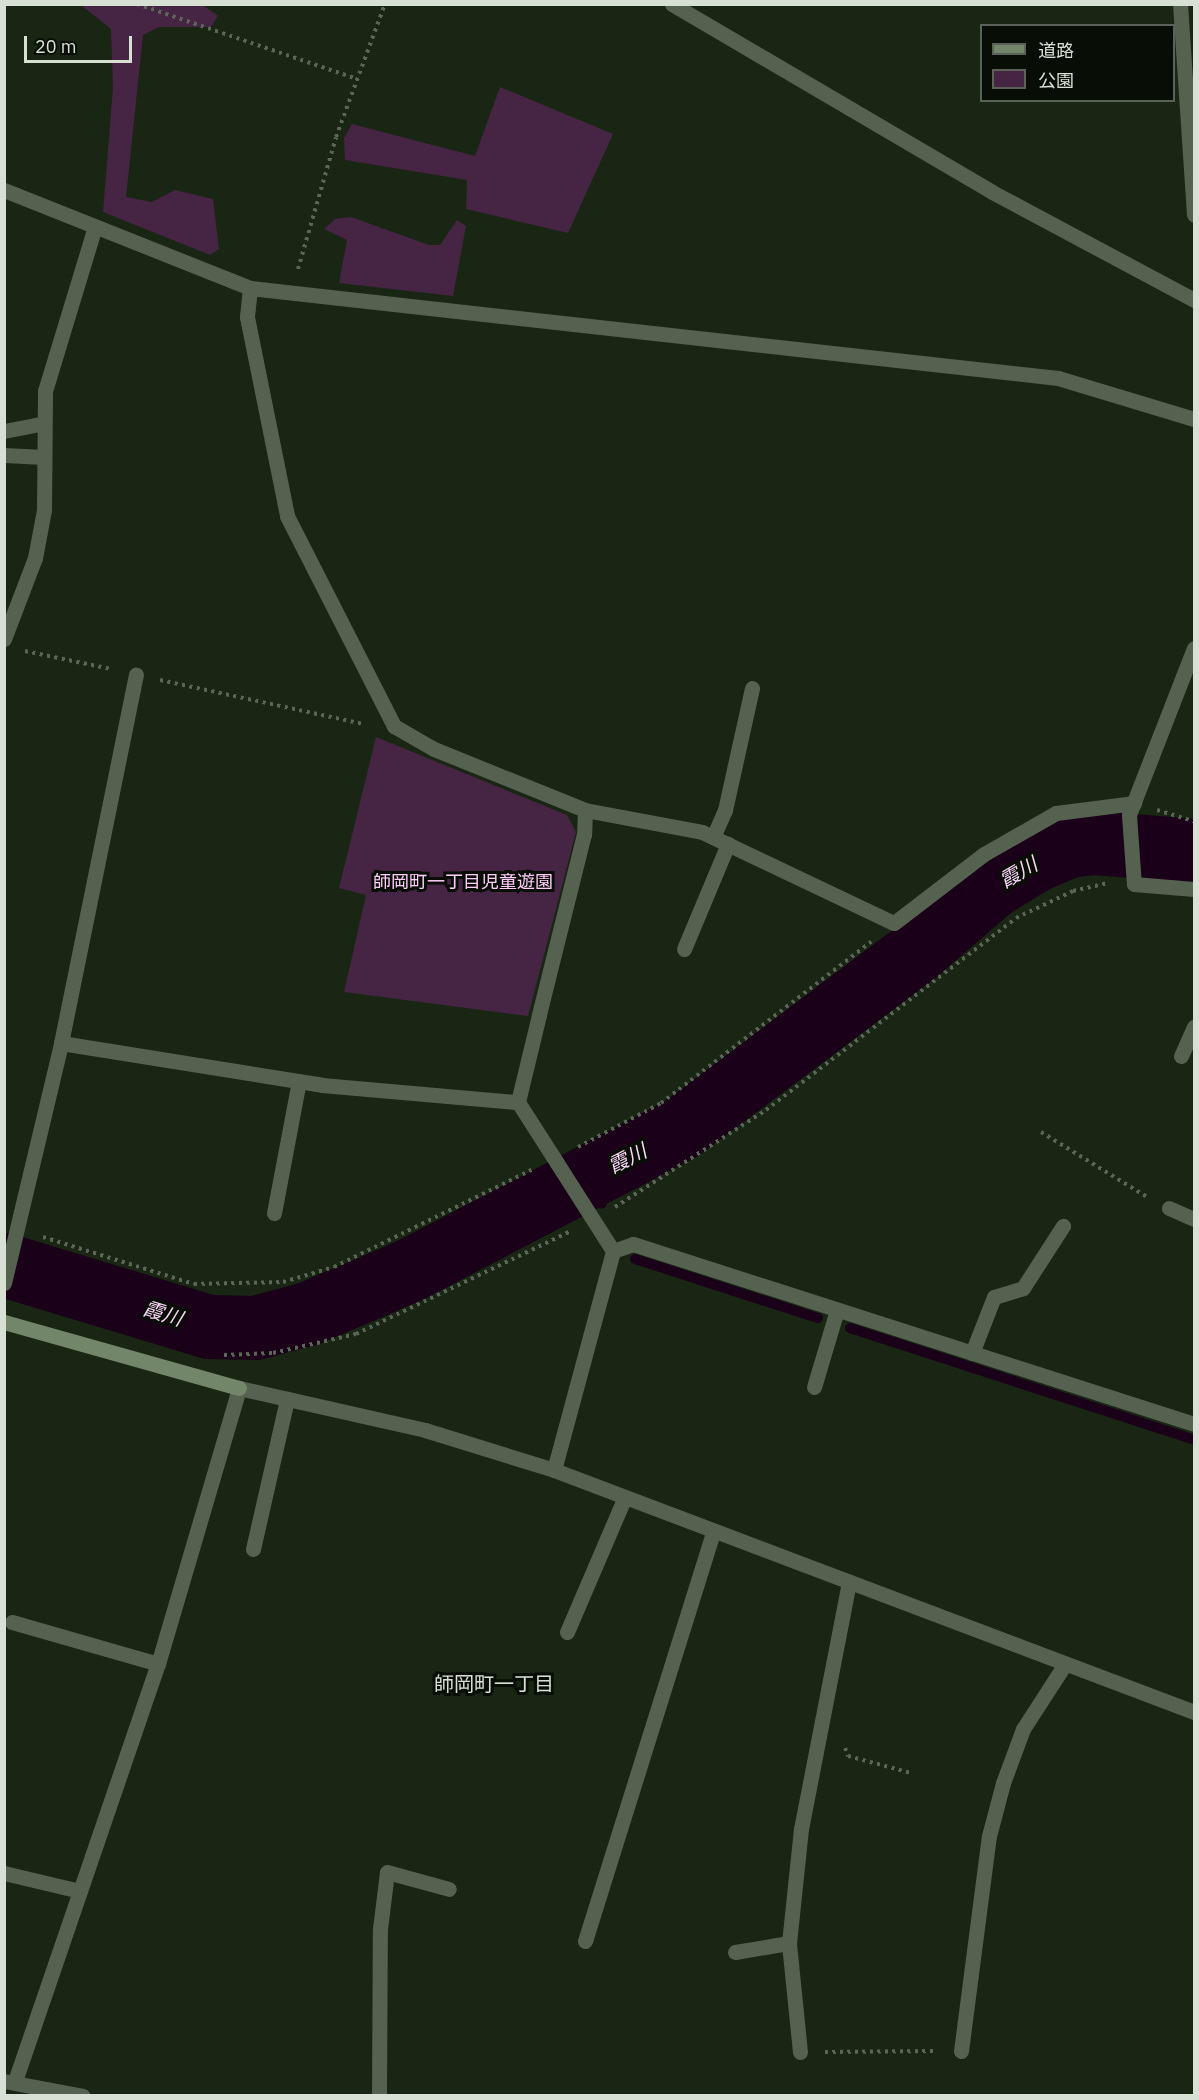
<!DOCTYPE html>
<html>
<head>
<meta charset="utf-8">
<style>
	body { margin:0 }
	#map { position:relative; width:1199px; height:2100px; overflow:hidden; background:#192614; font-family:"IBM Plex Sans","Noto Sans JP",sans-serif }
	div>[style] { position:absolute }
	.green>* { inset:0; background:#462444 }
	.stream>* { height:10px; margin:-5px; padding:0 5px; transform-origin:5px; border-radius:5px; background:#1a0019 }
	.river>* { height:64px; margin:-32px; padding:0 32px; transform-origin:32px; border-radius:32px; background:#1a0019 }
	.path>* { height:4px; margin-top:-2px; transform-origin:0; background:repeating-linear-gradient(90deg,#5b6656 0 3px,transparent 0 7.5px) }
	.lane>* { height:15px; margin:-7.5px; padding:0 7.5px; transform-origin:7.5px; border-radius:7.5px; background:#556250 }
	.street>* { height:15px; margin:-7.5px; padding:0 7.5px; transform-origin:7.5px; border-radius:7.5px; background:#556250 }
	.secondary>* { height:15px; margin:-7.5px; padding:0 7.5px; transform-origin:7.5px; border-radius:7.5px; background:#72876a }
	span { translate:-50% -50%; white-space:nowrap; text-align:center; line-height:1.15; -webkit-text-stroke:6px #080d06; paint-order:stroke }
	.park-label { font-size:18px; color:#ffccfa }
	.water-label { font-size:20px; color:#fcd6f8; font-style:italic }
	.neighbourhood-label { font-size:20px; color:#d8e0d4 }
	.frame { position:absolute; inset:0; border:6px solid #d8e0d4; pointer-events:none }
	.legend { position:absolute; left:980px; top:24px; width:195px; height:78px; box-sizing:border-box; background:#080d06; border:2px solid #5b6158; margin:0; padding:8px 10px; list-style:none; font-size:18px; color:#d8e0d4 }
	.legend li { display:flex; align-items:center; gap:12px; height:30px }
	.legend b { width:30px; border:2px solid #5b6158 }
	.scale { position:absolute; left:24px; top:36px; width:108px; height:27px; box-sizing:border-box; border:3px solid #d8e0d4; border-top:0; padding-left:8px; font-size:18px; line-height:21px; white-space:nowrap; color:#d8e0d4; -webkit-text-stroke:4px #080d06; paint-order:stroke }
</style>
</head>
<body>
<div id="map">
	<div class="green">
		<i style="clip-path:polygon(81px 5px,203px 5px,218px 16px,211px 27px,159px 27px,143px 35px,126px 197px,152px 202px,175px 190px,213px 199px,219px 249px,210px 255px,103px 212px,113px 88px,111px 29px)"></i>
		<i style="clip-path:polygon(500px 87px,613px 134px,568px 233px,466px 209px,467px 180px,345px 160px,344px 138px,352px 124px,475px 156px)"></i>
		<i style="clip-path:polygon(351px 217px,429px 245px,440px 245px,457px 220px,466px 226px,453px 296px,339px 283px,347px 240px,324px 229px,335px 219px)"></i>
		<i style="clip-path:polygon(376px 737px,567px 815px,576px 832px,528px 1016px,344px 992px,366px 895px,339px 888px)"></i>
	</div>
	<div class="stream">
		<i style="left:587px;top:1181px;width:27px;rotate:57deg"></i>
		<i style="left:635px;top:1259px;width:192px;rotate:17.9deg"></i>
		<i style="left:850px;top:1328px;width:362px;rotate:18deg"></i>
	</div>
	<div class="river">
		<i style="left:4px;top:1265px;width:214px;rotate:16.8deg"></i>
		<i style="left:209px;top:1327px;width:46px;rotate:1.2deg"></i>
		<i style="left:255px;top:1328px;width:55px;rotate:-14.8deg"></i>
		<i style="left:308px;top:1314px;width:110px;rotate:-23.1deg"></i>
		<i style="left:409px;top:1271px;width:307px;rotate:-27.6deg"></i>
		<i style="left:681px;top:1129px;width:298px;rotate:-36.9deg"></i>
		<i style="left:919px;top:950px;width:96px;rotate:-40.8deg"></i>
		<i style="left:992px;top:887px;width:49px;rotate:-31.8deg"></i>
		<i style="left:1034px;top:861px;width:38px;rotate:-23deg"></i>
		<i style="left:1069px;top:846px;width:26px;rotate:-7deg"></i>
		<i style="left:1095px;top:843px;width:99px;rotate:4.6deg"></i>
	</div>
	<div class="path">
		<i style="left:137px;top:4px;width:232px;rotate:18.8deg"></i>
		<i style="left:298px;top:269px;width:137px;rotate:-73.9deg"></i>
		<i style="left:336px;top:137px;width:142px;rotate:-69.8deg"></i>
		<i style="left:25px;top:651px;width:88px;rotate:11.8deg"></i>
		<i style="left:160px;top:680px;width:208px;rotate:12.2deg"></i>
		<i style="left:1157px;top:810px;width:39px;rotate:17deg"></i>
		<i style="left:1041px;top:1132px;width:124px;rotate:31.5deg"></i>
		<i style="left:578px;top:1147px;width:94px;rotate:-27.9deg"></i>
		<i style="left:661px;top:1103px;width:265px;rotate:-37.5deg"></i>
		<i style="left:615px;top:1207px;width:179px;rotate:-32.7deg"></i>
		<i style="left:766px;top:1110px;width:315px;rotate:-37.5deg"></i>
		<i style="left:1016px;top:918px;width:63px;rotate:-25.3deg"></i>
		<i style="left:1073px;top:891px;width:37px;rotate:-13deg"></i>
		<i style="left:43px;top:1237px;width:158px;rotate:17.3deg"></i>
		<i style="left:194px;top:1284px;width:89px;rotate:-1.3deg"></i>
		<i style="left:283px;top:1282px;width:53px;rotate:-16.4deg"></i>
		<i style="left:334px;top:1267px;width:220px;rotate:-26.2deg"></i>
		<i style="left:224px;top:1355px;width:49px;rotate:-2.3deg"></i>
		<i style="left:273px;top:1353px;width:85px;rotate:-12.9deg"></i>
		<i style="left:356px;top:1334px;width:238px;rotate:-25.6deg"></i>
		<i style="left:845px;top:1748px;width:9px;rotate:69deg"></i>
		<i style="left:848px;top:1756px;width:65px;rotate:15.1deg"></i>
		<i style="left:825px;top:2052px;width:109px;rotate:-0.5deg"></i>
	</div>
	<div class="lane">
		<i style="left:4px;top:431px;width:38px;rotate:-11deg"></i>
		<i style="left:4px;top:455px;width:40px;rotate:2.9deg"></i>
		<i style="left:585px;top:810px;width:119px;rotate:10.6deg"></i>
		<i style="left:702px;top:832px;width:212px;rotate:25.4deg"></i>
		<i style="left:894px;top:923px;width:113px;rotate:-37.5deg"></i>
		<i style="left:984px;top:854px;width:83px;rotate:-29.7deg"></i>
		<i style="left:1056px;top:813px;width:79px;rotate:-7.3deg"></i>
		<i style="left:713px;top:837px;width:30px;rotate:-66deg"></i>
		<i style="left:725px;top:810px;width:125px;rotate:-77.5deg"></i>
		<i style="left:684px;top:949px;width:114px;rotate:-67.3deg"></i>
		<i style="left:539px;top:1015px;width:89px;rotate:103.6deg"></i>
		<i style="left:518px;top:1102px;width:72px;rotate:57.4deg"></i>
		<i style="left:61px;top:1043px;width:376px;rotate:-78.5deg"></i>
		<i style="left:1181px;top:1056px;width:32px;rotate:-66deg"></i>
		<i style="left:1169px;top:1208px;width:27px;rotate:24deg"></i>
		<i style="left:274px;top:1213px;width:134px;rotate:-79.3deg"></i>
		<i style="left:4px;top:1283px;width:247px;rotate:-76.6deg"></i>
		<i style="left:61px;top:1043px;width:264px;rotate:9.1deg"></i>
		<i style="left:322px;top:1085px;width:197px;rotate:5deg"></i>
		<i style="left:972px;top:1353px;width:60px;rotate:-68.6deg"></i>
		<i style="left:994px;top:1297px;width:30px;rotate:-17deg"></i>
		<i style="left:1023px;top:1288px;width:74px;rotate:-57.2deg"></i>
		<i style="left:814px;top:1387px;width:80px;rotate:-73.4deg"></i>
		<i style="left:253px;top:1549px;width:154px;rotate:-77.2deg"></i>
		<i style="left:12px;top:1622px;width:152px;rotate:16deg"></i>
		<i style="left:567px;top:1632px;width:145px;rotate:-66.8deg"></i>
		<i style="left:4px;top:1873px;width:78px;rotate:13.3deg"></i>
		<i style="left:585px;top:1941px;width:429px;rotate:-72.6deg"></i>
		<i style="left:735px;top:1952px;width:55px;rotate:-9.5deg"></i>
		<i style="left:961px;top:2051px;width:217px;rotate:-82.6deg"></i>
		<i style="left:989px;top:1836px;width:55px;rotate:-75.2deg"></i>
		<i style="left:1003px;top:1783px;width:58px;rotate:-69.7deg"></i>
		<i style="left:1023px;top:1729px;width:77px;rotate:-57.1deg"></i>
		<i style="left:800px;top:2052px;width:110px;rotate:-95.8deg"></i>
		<i style="left:789px;top:1943px;width:115px;rotate:-84deg"></i>
		<i style="left:801px;top:1829px;width:252px;rotate:-79deg"></i>
		<i style="left:15px;top:2081px;width:441px;rotate:-71.1deg"></i>
		<i style="left:158px;top:1664px;width:288px;rotate:-73.6deg"></i>
		<i style="left:379px;top:2096px;width:167px;rotate:-89.7deg"></i>
		<i style="left:380px;top:1929px;width:57px;rotate:-83deg"></i>
		<i style="left:387px;top:1872px;width:64px;rotate:15.3deg"></i>
	</div>
	<div class="street">
		<i style="left:672px;top:4px;width:371px;rotate:30.4deg"></i>
		<i style="left:992px;top:192px;width:229px;rotate:28.1deg"></i>
		<i style="left:1180px;top:4px;width:211px;rotate:86.2deg"></i>
		<i style="left:4px;top:190px;width:265px;rotate:21.7deg"></i>
		<i style="left:250px;top:288px;width:813px;rotate:6.36deg"></i>
		<i style="left:1058px;top:378px;width:142px;rotate:16.8deg"></i>
		<i style="left:250px;top:288px;width:29px;rotate:96deg"></i>
		<i style="left:247px;top:317px;width:203px;rotate:78.6deg"></i>
		<i style="left:287px;top:516px;width:236px;rotate:63deg"></i>
		<i style="left:394px;top:726px;width:46px;rotate:29.9deg"></i>
		<i style="left:434px;top:749px;width:163px;rotate:22deg"></i>
		<i style="left:585px;top:810px;width:24px;rotate:92deg"></i>
		<i style="left:584px;top:834px;width:187px;rotate:104deg"></i>
		<i style="left:4px;top:639px;width:87px;rotate:-69.1deg"></i>
		<i style="left:35px;top:558px;width:49px;rotate:-79.4deg"></i>
		<i style="left:44px;top:510px;width:119px;rotate:-89.5deg"></i>
		<i style="left:45px;top:391px;width:172px;rotate:-73.1deg"></i>
		<i style="left:1194px;top:648px;width:179px;rotate:111.3deg"></i>
		<i style="left:1129px;top:815px;width:69px;rotate:85.9deg"></i>
		<i style="left:1134px;top:884px;width:60px;rotate:4.8deg"></i>
		<i style="left:557px;top:1163px;width:104px;rotate:57.5deg"></i>
		<i style="left:613px;top:1251px;width:21px;rotate:-19deg"></i>
		<i style="left:633px;top:1244px;width:589px;rotate:17.79deg"></i>
		<i style="left:239px;top:1388px;width:191px;rotate:12.7deg"></i>
		<i style="left:425px;top:1430px;width:135px;rotate:17.2deg"></i>
		<i style="left:554px;top:1470px;width:684px;rotate:20.71deg"></i>
		<i style="left:554px;top:1470px;width:227px;rotate:-74.9deg"></i>
		<i style="left:4px;top:2081px;width:80px;rotate:10.8deg"></i>
	</div>
	<div class="secondary">
		<i style="left:4px;top:1322px;width:244px;rotate:15.7deg"></i>
	</div>
	<div class="park-label">
		<span style="left:463px;top:882px">師岡町一丁目児童遊園</span>
	</div>
	<div class="water-label">
		<span style="left:1018px;top:872px;rotate:-30deg">霞川</span>
		<span style="left:627px;top:1158px;rotate:-27deg">霞川</span>
		<span style="left:163px;top:1313px;rotate:17deg">霞川</span>
	</div>
	<div class="neighbourhood-label">
		<span style="left:494px;top:1683px">師岡町一丁目</span>
	</div>
	<div class="frame"></div>
	<ul class="legend">
	<li><b style="height:8px;background:#72876a"></b>道路</li>
	<li><b style="height:16px;background:#462444"></b>公園</li>
	</ul>
	<div class="scale">20 m</div>
</div>
</body>
</html>
